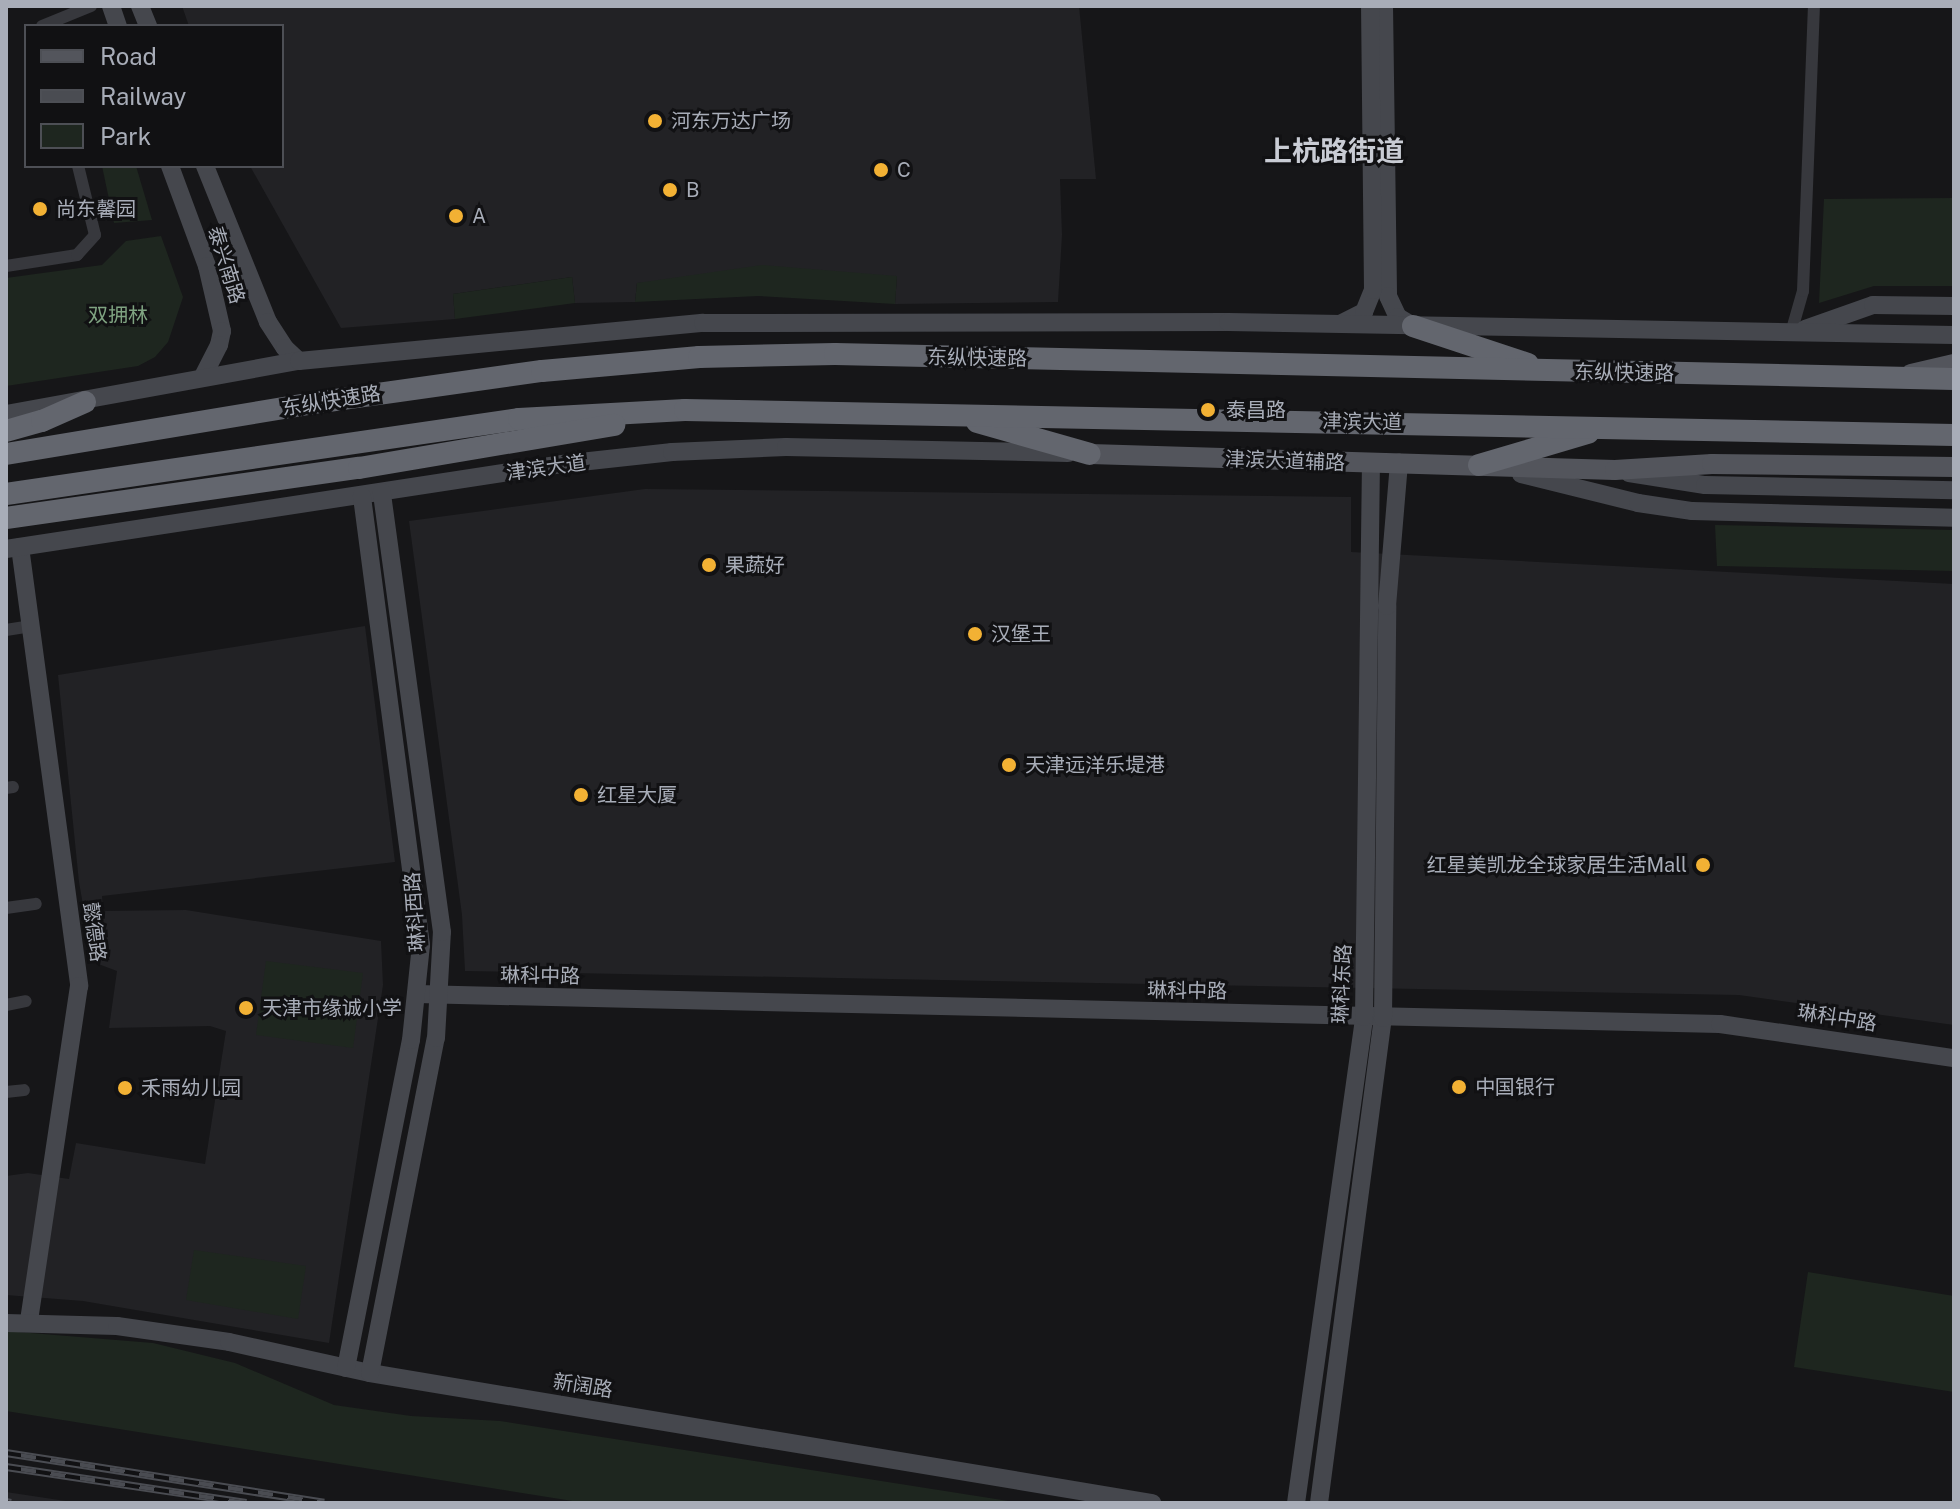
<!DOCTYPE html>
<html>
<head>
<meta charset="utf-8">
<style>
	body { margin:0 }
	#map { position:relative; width:1960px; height:1509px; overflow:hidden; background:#161618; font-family:"Public Sans","Noto Sans SC",sans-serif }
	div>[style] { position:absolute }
	.built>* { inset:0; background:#222225 }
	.green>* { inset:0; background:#1e261f }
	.street>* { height:12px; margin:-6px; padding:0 6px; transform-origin:6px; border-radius:6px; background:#37383d }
	.secondary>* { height:18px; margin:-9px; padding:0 9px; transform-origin:9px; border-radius:9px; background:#45474d }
	.primary>* { height:20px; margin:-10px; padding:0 10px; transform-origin:10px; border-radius:10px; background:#53555c }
	.highway>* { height:22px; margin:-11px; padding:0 11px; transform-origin:11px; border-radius:11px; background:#63666e }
	.rail>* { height:8px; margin-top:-4px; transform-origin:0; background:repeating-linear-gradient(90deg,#111113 0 15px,#4a4c52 0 30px); box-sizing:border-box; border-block:2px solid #4a4c52 }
	.dots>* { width:22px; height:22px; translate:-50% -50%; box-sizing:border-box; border:4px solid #111113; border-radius:50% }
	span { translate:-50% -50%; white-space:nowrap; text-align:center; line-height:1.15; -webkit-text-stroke:6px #111113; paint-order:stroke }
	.poi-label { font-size:20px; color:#a8adb8 }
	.left { translate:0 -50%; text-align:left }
	.right { translate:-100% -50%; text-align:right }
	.street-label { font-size:20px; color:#a8adb8 }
	.park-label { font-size:20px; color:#7fa381 }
	.district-label { font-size:28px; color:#c9ccd4; font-weight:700 }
	.frame { position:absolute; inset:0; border:8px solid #a8adb8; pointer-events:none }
	.legend { position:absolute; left:24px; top:24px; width:260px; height:144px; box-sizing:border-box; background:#111113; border:2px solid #4d4f55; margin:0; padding:10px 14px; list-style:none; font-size:24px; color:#a8adb8 }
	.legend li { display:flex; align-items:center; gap:16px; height:40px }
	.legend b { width:40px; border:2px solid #4d4f55 }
</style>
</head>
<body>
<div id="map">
	<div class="built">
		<i style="clip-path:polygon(182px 6px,1079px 6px,1096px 179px,1060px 179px,1062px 235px,1058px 302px,895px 304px,897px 276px,637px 283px,635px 302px,575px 303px,572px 277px,453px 294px,455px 319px,341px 328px,250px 166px,282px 166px,282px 26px,189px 26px)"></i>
		<i style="clip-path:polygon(645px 489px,1351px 497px,1351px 552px,1954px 584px,1954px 1025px,1739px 995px,465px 971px,462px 915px,409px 521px)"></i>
		<i style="clip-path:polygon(365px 626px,395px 862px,102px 896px,103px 911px,186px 910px,381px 941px,383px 985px,329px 1343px,83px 1301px,6px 1295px,6px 1176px,28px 1173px,69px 1179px,76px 1143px,205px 1164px,226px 1031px,210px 1026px,109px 1028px,117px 971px,93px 962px,79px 882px,58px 675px)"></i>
		<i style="clip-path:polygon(6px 1492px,79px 1503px,6px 1503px)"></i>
	</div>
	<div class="green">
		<i style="clip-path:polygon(102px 166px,136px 166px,152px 220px,114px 223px)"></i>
		<i style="clip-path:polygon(1954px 198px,1954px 286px,1874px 286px,1819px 303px,1824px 199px)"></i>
		<i style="clip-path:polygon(161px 236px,183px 297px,168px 342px,155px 357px,138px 366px,6px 386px,6px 278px,102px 265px,126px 241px)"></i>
		<i style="clip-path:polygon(762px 265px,897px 276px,895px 304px,758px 296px,635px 302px,637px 283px)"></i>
		<i style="clip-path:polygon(572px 277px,575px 303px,455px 319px,453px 294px)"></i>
		<i style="clip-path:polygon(1715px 525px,1954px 530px,1954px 571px,1717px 566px)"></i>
		<i style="clip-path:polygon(266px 961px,363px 973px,353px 1048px,256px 1035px)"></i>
		<i style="clip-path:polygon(194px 1250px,306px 1266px,298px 1319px,186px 1300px)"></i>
		<i style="clip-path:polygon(1808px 1272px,1954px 1296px,1954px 1392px,1794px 1367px)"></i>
		<i style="clip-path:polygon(6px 1331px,153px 1343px,235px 1363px,334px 1405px,411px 1416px,500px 1421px,1021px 1503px,585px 1503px,6px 1411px)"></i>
	</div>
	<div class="street">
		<i style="left:42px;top:26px;width:53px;rotate:-22.2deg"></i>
		<i style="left:6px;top:266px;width:72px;rotate:-8.8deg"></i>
		<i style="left:77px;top:255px;width:27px;rotate:-48deg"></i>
		<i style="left:95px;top:235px;width:71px;rotate:-103.8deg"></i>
		<i style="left:1791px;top:333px;width:44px;rotate:-74.1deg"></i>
		<i style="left:1803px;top:291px;width:285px;rotate:-87.8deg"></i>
		<i style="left:6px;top:630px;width:24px;rotate:-9deg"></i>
		<i style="left:6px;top:788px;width:7px;rotate:-8deg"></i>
		<i style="left:6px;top:908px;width:30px;rotate:-8deg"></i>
		<i style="left:6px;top:1005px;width:20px;rotate:-11deg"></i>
		<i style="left:6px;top:1092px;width:18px;rotate:-6deg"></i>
	</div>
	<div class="secondary">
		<i style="left:111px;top:6px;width:21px;rotate:71deg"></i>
		<i style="left:140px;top:6px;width:22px;rotate:68deg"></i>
		<i style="left:1384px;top:6px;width:290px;rotate:89.2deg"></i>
		<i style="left:1388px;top:296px;width:23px;rotate:65deg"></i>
		<i style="left:1398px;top:317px;width:17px;rotate:31deg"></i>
		<i style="left:170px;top:166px;width:107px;rotate:69.7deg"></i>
		<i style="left:207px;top:266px;width:67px;rotate:77deg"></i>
		<i style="left:222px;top:331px;width:14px;rotate:102deg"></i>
		<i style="left:219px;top:345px;width:35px;rotate:117deg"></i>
		<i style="left:205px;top:166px;width:168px;rotate:68deg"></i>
		<i style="left:268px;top:322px;width:31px;rotate:57deg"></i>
		<i style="left:285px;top:348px;width:19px;rotate:43deg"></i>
		<i style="left:1342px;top:323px;width:25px;rotate:-27deg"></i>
		<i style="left:1364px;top:312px;width:24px;rotate:-68deg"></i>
		<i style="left:1373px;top:290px;width:284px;rotate:-90.6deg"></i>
		<i style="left:1805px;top:329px;width:72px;rotate:-19.4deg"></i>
		<i style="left:1873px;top:305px;width:81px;rotate:0.7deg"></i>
		<i style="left:6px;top:414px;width:298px;rotate:-10.3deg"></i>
		<i style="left:299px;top:361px;width:406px;rotate:-5.4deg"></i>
		<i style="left:703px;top:323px;width:525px;rotate:-0.11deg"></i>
		<i style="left:1228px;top:322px;width:726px;rotate:1.03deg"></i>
		<i style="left:1629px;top:473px;width:77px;rotate:9deg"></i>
		<i style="left:1705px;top:485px;width:249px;rotate:1.2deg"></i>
		<i style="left:1521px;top:474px;width:121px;rotate:13.9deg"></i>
		<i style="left:1638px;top:503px;width:55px;rotate:8.4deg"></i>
		<i style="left:1692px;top:511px;width:262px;rotate:1.5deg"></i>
		<i style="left:20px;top:547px;width:443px;rotate:82.3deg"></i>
		<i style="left:79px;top:986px;width:339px;rotate:98.5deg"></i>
		<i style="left:6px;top:549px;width:562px;rotate:-8.69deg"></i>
		<i style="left:562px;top:464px;width:111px;rotate:-6.2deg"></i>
		<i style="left:672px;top:452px;width:114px;rotate:-2.5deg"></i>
		<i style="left:786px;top:447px;width:282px;rotate:1.2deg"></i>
		<i style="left:417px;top:994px;width:1303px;rotate:1.32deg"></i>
		<i style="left:1720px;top:1024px;width:236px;rotate:8.3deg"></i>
		<i style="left:6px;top:1323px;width:111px;rotate:1.5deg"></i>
		<i style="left:117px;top:1326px;width:113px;rotate:8.1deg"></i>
		<i style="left:229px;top:1342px;width:144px;rotate:12.4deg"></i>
		<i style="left:370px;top:1373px;width:793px;rotate:9.44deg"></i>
		<i style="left:346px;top:1368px;width:334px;rotate:-78.8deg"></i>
		<i style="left:411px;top:1040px;width:96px;rotate:-84deg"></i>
		<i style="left:421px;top:945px;width:453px;rotate:-97.5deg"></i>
		<i style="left:370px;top:1373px;width:341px;rotate:-78.9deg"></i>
		<i style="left:436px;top:1038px;width:106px;rotate:-86.8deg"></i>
		<i style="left:442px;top:932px;width:444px;rotate:-97.8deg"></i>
		<i style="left:1296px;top:1503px;width:491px;rotate:-82deg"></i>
		<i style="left:1364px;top:1017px;width:554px;rotate:-89.28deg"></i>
		<i style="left:1319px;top:1503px;width:489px;rotate:-82.5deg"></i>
		<i style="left:1383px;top:1018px;width:412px;rotate:-89.4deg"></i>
		<i style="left:1387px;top:606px;width:144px;rotate:-85.2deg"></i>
	</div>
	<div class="primary">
		<i style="left:1911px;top:374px;width:44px;rotate:-13.1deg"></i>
		<i style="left:1090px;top:454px;width:525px;rotate:1.75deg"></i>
		<i style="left:1615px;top:470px;width:97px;rotate:-3.5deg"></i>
		<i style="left:1712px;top:464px;width:242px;rotate:0.7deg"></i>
	</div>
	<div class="highway">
		<i style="left:1413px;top:326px;width:121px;rotate:18.3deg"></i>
		<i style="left:977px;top:422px;width:117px;rotate:15.8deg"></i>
		<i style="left:6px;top:431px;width:37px;rotate:-16deg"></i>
		<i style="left:42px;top:421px;width:47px;rotate:-23.8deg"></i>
		<i style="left:6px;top:454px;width:319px;rotate:-9.4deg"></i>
		<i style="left:321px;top:402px;width:223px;rotate:-8deg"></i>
		<i style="left:542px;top:371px;width:158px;rotate:-5.1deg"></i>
		<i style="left:699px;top:357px;width:136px;rotate:-1.3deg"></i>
		<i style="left:835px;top:354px;width:1119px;rotate:1.28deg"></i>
		<i style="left:1479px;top:465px;width:114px;rotate:-16.4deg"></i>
		<i style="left:6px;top:494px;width:518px;rotate:-8.32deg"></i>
		<i style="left:519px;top:419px;width:166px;rotate:-3.1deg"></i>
		<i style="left:685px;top:410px;width:1269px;rotate:1.13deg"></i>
		<i style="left:6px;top:518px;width:357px;rotate:-8.1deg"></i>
		<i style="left:359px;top:468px;width:259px;rotate:-9.6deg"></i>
	</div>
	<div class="rail">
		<i style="left:6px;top:1453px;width:322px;rotate:8.9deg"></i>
		<i style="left:6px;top:1467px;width:243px;rotate:8.5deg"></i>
		<i style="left:6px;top:1502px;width:5px;rotate:11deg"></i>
	</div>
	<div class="dots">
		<i style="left:655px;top:121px;background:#f2b134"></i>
		<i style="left:881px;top:170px;background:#f2b134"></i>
		<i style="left:670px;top:190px;background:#f2b134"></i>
		<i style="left:40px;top:209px;background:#f2b134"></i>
		<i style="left:456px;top:216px;background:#f2b134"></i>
		<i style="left:1208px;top:410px;background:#f2b134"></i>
		<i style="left:709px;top:565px;background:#f2b134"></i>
		<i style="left:975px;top:634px;background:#f2b134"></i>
		<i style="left:1009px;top:765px;background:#f2b134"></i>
		<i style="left:581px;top:795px;background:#f2b134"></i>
		<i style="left:1703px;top:865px;background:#f2b134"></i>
		<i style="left:246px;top:1008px;background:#f2b134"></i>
		<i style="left:1459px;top:1087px;background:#f2b134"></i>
		<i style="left:125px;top:1088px;background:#f2b134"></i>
	</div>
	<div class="poi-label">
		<span class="left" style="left:671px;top:121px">河东万达广场</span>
		<span class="left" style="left:897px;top:170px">C</span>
		<span class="left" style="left:686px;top:190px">B</span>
		<span class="left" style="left:56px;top:209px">尚东馨园</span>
		<span class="left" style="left:472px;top:216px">A</span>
		<span class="left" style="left:1226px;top:410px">泰昌路</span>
		<span class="left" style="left:725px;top:565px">果蔬好</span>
		<span class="left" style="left:991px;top:634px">汉堡王</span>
		<span class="left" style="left:1025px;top:765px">天津远洋乐堤港</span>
		<span class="left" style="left:597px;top:795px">红星大厦</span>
		<span class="right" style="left:1687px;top:865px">红星美凯龙全球家居生活Mall</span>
		<span class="left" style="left:262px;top:1008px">天津市缘诚小学</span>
		<span class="left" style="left:1475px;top:1087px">中国银行</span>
		<span class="left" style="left:141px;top:1088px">禾雨幼儿园</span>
	</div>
	<div class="street-label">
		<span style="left:226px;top:265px;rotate:73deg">泰兴南路</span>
		<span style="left:977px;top:358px;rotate:1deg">东纵快速路</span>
		<span style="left:1624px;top:373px;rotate:1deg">东纵快速路</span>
		<span style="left:331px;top:401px;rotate:-9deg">东纵快速路</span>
		<span style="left:1362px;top:422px;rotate:1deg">津滨大道</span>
		<span style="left:1285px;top:461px;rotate:2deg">津滨大道辅路</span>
		<span style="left:546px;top:468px;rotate:-8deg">津滨大道</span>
		<span style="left:415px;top:912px;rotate:-94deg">琳科西路</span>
		<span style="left:94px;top:932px;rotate:82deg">懿德路</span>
		<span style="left:540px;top:976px;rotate:1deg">琳科中路</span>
		<span style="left:1342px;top:984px;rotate:-87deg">琳科东路</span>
		<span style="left:1187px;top:991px;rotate:1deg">琳科中路</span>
		<span style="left:1837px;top:1018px;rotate:9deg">琳科中路</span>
		<span style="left:583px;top:1386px;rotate:9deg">新阔路</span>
	</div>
	<div class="park-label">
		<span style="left:118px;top:315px">双拥林</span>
	</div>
	<div class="district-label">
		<span style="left:1334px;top:151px">上杭路街道</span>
	</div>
	<div class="frame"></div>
	<ul class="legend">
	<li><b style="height:10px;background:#53555c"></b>Road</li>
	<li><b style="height:10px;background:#4a4c52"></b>Railway</li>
	<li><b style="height:22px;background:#1e261f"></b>Park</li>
	</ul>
</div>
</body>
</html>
